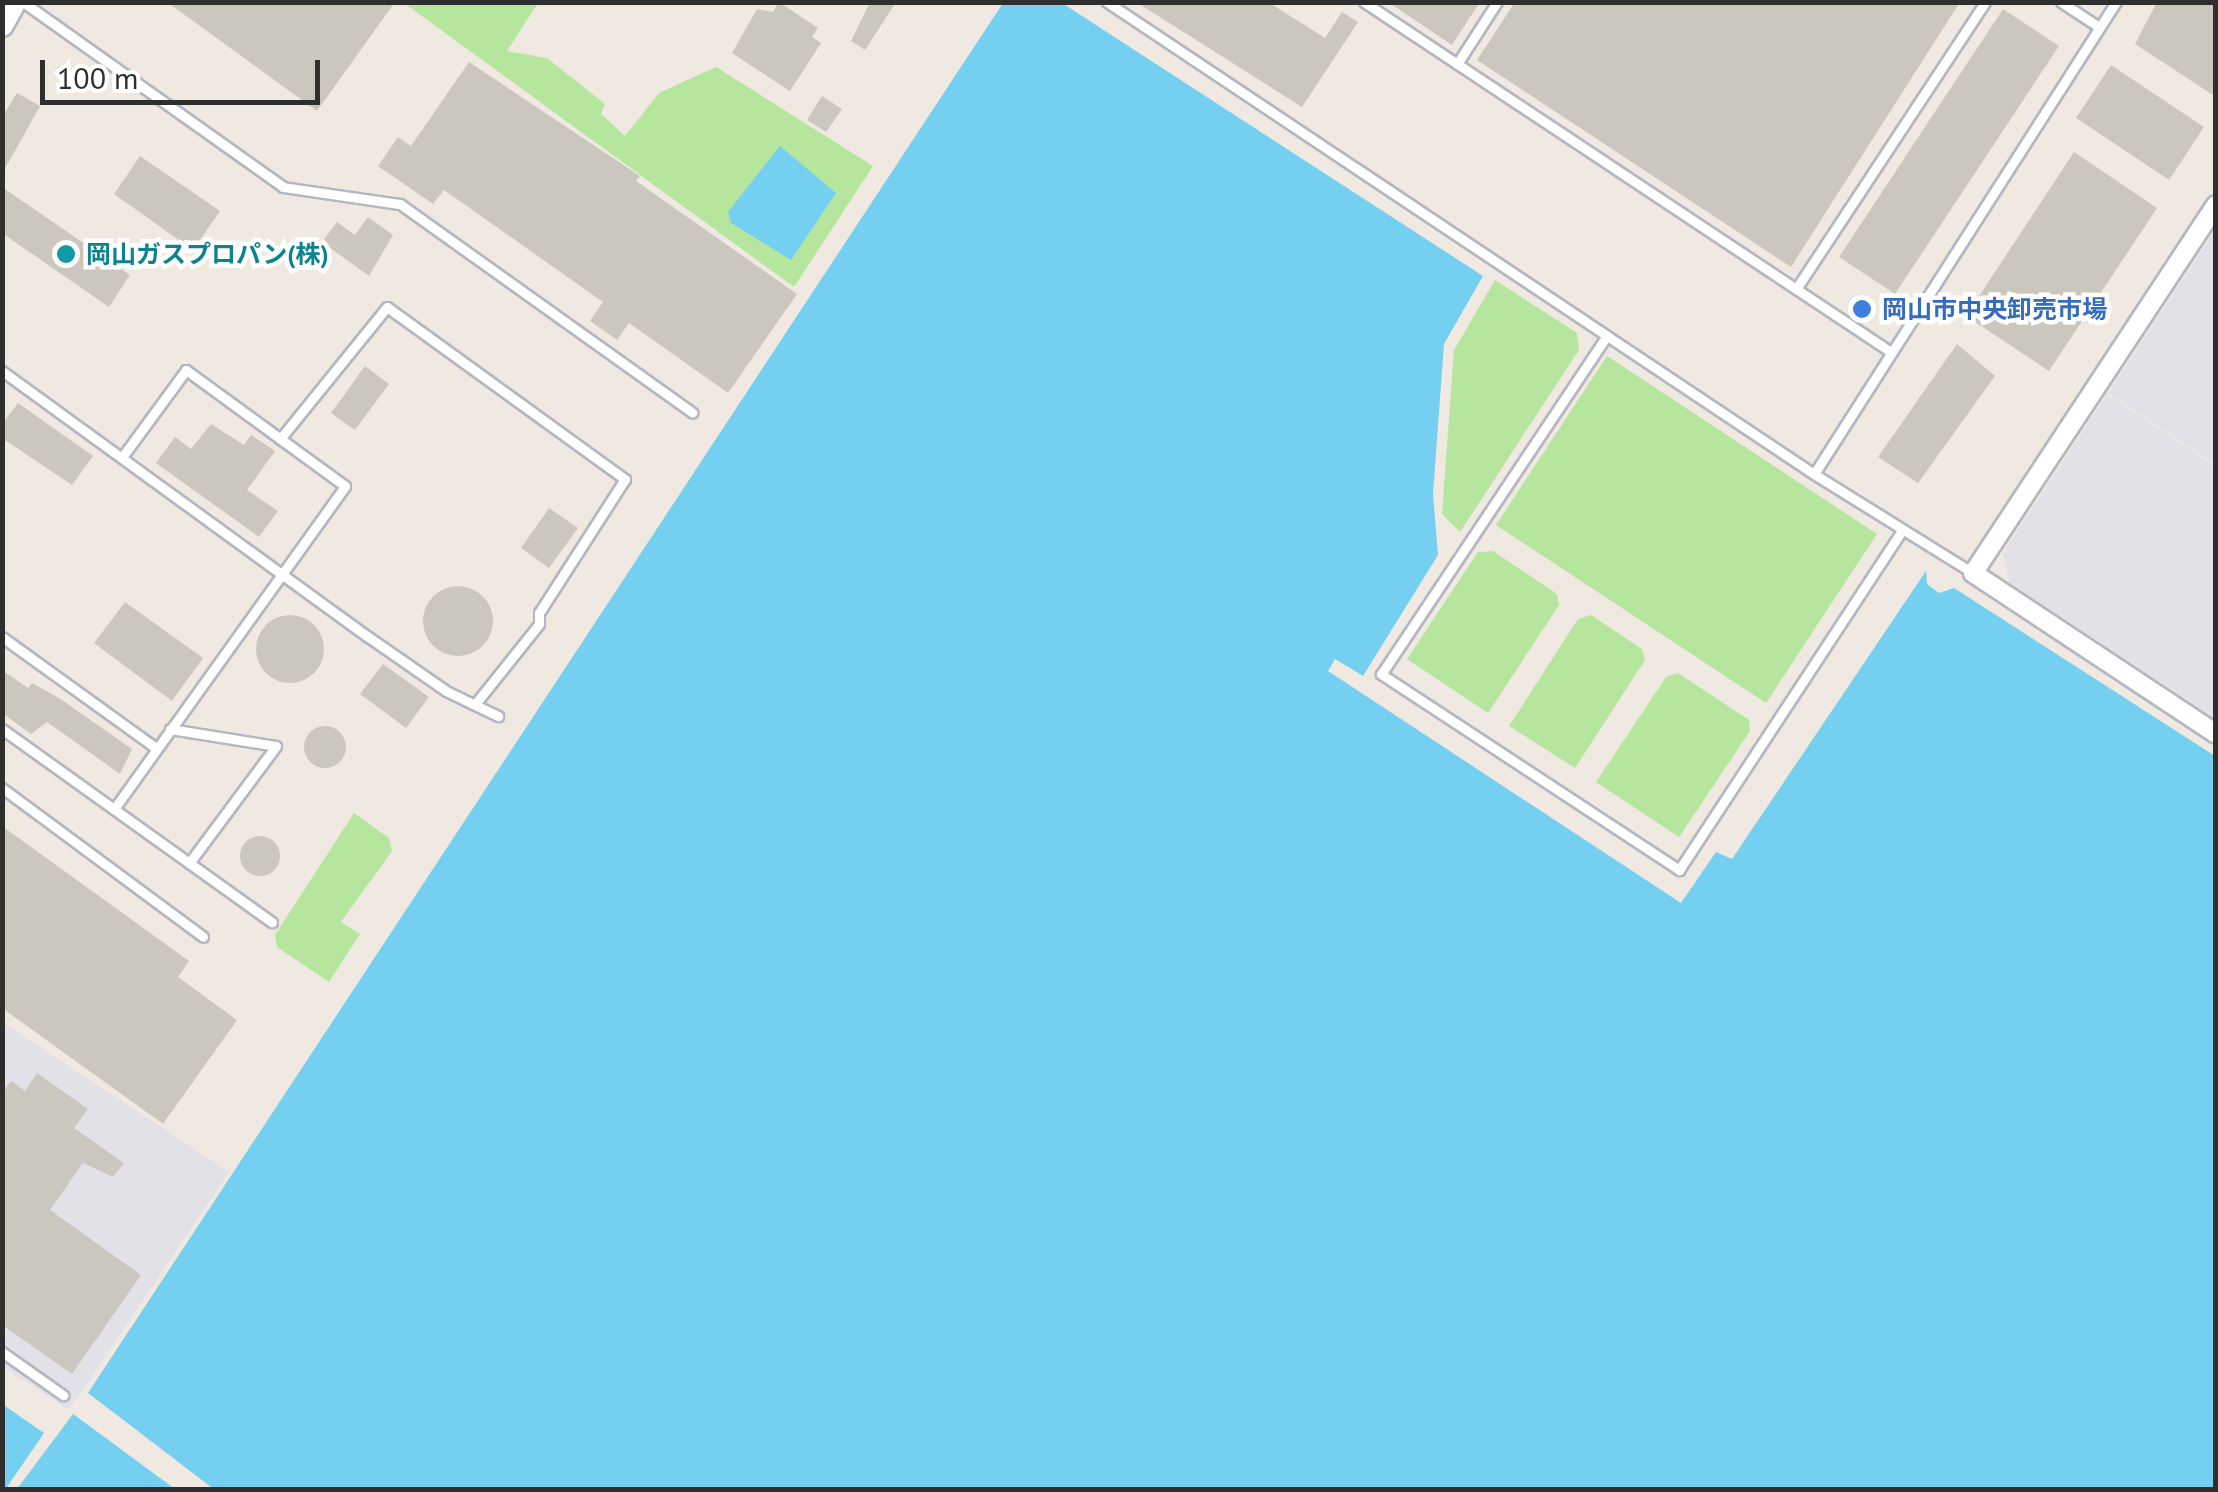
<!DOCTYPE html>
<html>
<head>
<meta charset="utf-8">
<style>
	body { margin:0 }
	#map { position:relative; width:2218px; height:1492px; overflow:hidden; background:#efe9e1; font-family:"PT Sans","Noto Sans JP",sans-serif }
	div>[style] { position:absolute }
	.industrial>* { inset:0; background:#e3e1e8 }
	.green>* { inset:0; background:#b6e59e }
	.water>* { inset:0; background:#75cff0 }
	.building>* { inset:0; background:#cbc7bf }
	.round { border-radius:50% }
	.roads { filter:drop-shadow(2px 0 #b4b7c1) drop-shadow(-2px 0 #b4b7c1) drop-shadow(0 2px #b4b7c1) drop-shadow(0 -2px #b4b7c1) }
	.lane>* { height:9px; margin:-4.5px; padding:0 4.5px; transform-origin:4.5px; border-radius:4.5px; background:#fff }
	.street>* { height:18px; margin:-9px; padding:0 9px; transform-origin:9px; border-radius:9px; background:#fff }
	.secondary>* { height:22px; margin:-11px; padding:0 11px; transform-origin:11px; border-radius:11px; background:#fff }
	.dots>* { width:28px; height:28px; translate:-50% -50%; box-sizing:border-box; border:5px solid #fff; border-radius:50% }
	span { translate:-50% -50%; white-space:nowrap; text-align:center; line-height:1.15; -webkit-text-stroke:9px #fff; paint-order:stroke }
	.culture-label { font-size:25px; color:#0d838f; font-weight:700 }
	.left { translate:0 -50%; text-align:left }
	.shop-label { font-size:25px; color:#366cbe; font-weight:700 }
	.frame { position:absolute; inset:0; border:5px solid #2e2e2e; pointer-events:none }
	.scale { position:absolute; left:40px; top:60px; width:280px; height:45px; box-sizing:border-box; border:5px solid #2e2e2e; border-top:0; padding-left:12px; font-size:30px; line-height:35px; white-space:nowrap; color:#2e2e2e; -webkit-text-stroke:8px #fff; paint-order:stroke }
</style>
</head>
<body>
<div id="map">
	<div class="industrial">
		<i style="clip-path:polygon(2215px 230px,2215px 464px,2108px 393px)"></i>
		<i style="clip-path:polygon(2107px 394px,2215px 466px,2215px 718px,2009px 582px,2003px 553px)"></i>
		<i style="clip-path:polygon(2px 1022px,229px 1172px,69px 1410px,3px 1367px)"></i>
	</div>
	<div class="green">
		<i style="clip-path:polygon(404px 3px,538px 3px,507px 51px,547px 58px,605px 104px,601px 114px,625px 136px,659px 93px,716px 67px,873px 166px,794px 287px)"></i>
		<i style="clip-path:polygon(1495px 280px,1577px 333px,1579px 350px,1460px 532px,1442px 514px,1454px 350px)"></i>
		<i style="clip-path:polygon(1607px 356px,1877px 534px,1766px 703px,1496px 525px)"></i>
		<i style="clip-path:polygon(1493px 551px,1557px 594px,1559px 605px,1488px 713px,1407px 659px,1478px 552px)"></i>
		<i style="clip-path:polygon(1591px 615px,1642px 649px,1645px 660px,1575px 768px,1509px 726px,1578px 619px)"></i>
		<i style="clip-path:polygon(1678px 673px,1749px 720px,1750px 731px,1679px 837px,1596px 782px,1666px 677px)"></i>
		<i style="clip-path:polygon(354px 813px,389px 838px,392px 851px,341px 922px,360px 934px,329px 982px,277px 947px,275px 935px)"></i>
	</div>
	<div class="water">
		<i style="clip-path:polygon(1003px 3px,1062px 3px,1483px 276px,1444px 344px,1433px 494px,1438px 555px,1363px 676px,1335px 659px,1328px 671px,1681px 903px,1716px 852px,1732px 859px,1926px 571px,1927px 584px,1939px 593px,1954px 588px,2215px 756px,2215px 1489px,215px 1490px,88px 1393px)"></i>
		<i style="clip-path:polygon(780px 146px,836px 193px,791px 260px,731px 223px,728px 212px)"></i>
		<i style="clip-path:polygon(2px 1404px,44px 1433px,5px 1490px,2px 1489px)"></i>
		<i style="clip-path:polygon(73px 1414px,175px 1489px,17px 1489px)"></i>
	</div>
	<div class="building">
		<i style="clip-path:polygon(167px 2px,395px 2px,317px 111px)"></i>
		<i style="clip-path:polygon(779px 2px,818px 28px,812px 37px,821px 43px,790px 91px,732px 53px,757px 9px,773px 12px)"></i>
		<i style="clip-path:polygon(870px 2px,896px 2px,865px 50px,851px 41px)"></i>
		<i style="clip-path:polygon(1136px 2px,1268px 2px,1325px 38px,1342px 12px,1358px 22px,1302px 107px)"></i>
		<i style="clip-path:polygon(1388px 2px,1480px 2px,1452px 45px)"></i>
		<i style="clip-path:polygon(1515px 2px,1960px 2px,1791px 267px,1477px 60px)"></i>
		<i style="clip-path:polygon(2157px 2px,2216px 2px,2216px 97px,2135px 44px)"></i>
		<i style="clip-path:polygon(2003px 9px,2059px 46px,1895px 294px,1839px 257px)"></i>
		<i style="clip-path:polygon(469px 62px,640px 176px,636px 181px,797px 294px,728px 393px,629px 323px,617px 340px,590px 321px,603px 302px,444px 190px,433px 204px,378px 166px,398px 137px,411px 146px)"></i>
		<i style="clip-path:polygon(2111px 65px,2204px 127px,2169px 180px,2076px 118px)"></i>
		<i style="clip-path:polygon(17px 93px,40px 106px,2px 174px,2px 117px)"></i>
		<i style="clip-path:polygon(822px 96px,842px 109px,826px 132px,807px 120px)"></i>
		<i style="clip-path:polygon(2074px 152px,2157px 208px,2049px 371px,1966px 316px)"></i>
		<i style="clip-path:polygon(140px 156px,220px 211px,193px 250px,114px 194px)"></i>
		<i style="clip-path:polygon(2px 187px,130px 275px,109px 307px,2px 233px)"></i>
		<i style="clip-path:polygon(368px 217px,393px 235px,369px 276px,322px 242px,337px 222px,355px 235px)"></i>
		<i style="clip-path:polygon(1957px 344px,1995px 376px,1918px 483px,1878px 457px)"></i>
		<i style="clip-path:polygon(365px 366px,389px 384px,355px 430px,331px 413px)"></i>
		<i style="clip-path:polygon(18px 403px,93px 456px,72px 485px,2px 438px,2px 424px)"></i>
		<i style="clip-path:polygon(211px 424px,244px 445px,251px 435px,275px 451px,247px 490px,278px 511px,259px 537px,156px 463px,175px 437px,191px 449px)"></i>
		<i style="clip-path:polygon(549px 508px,578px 528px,549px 568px,521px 548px)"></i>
		<i class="round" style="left:423px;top:586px;width:70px;height:70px"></i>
		<i style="clip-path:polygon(125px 602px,203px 658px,172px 701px,94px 643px)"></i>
		<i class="round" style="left:256px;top:615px;width:68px;height:68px"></i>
		<i style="clip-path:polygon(383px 664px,429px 697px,406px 728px,360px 694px)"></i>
		<i style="clip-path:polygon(2px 670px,28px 688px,32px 683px,59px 698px,132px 749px,120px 774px,47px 722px,31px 734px,2px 713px)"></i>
		<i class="round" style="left:304px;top:726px;width:42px;height:42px"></i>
		<i style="clip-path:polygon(2px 826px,189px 961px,178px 977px,237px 1020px,163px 1124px,2px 1008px)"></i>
		<i class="round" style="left:240px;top:836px;width:40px;height:40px"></i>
		<i style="clip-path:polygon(37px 1073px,88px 1109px,74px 1128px,124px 1163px,113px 1177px,83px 1163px,50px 1210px,141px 1275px,72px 1374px,2px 1325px,2px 1093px,11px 1081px,25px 1091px)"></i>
	</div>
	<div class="roads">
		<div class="lane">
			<i style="left:23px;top:2px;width:319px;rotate:35.4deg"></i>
			<i style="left:283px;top:187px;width:118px;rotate:8.3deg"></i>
			<i style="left:400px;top:204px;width:359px;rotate:35.5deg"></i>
			<i style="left:1107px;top:2px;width:850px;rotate:33.73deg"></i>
			<i style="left:1814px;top:474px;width:187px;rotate:31.9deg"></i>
			<i style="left:1364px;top:2px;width:633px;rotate:33.59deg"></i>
			<i style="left:2061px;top:2px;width:45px;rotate:33.3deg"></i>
			<i style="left:1457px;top:64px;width:74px;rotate:-57.2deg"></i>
			<i style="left:1796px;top:289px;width:344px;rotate:-56.6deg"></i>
			<i style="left:1606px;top:337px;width:405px;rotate:123.7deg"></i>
			<i style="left:1381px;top:674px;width:357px;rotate:33.3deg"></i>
			<i style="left:1679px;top:870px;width:406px;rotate:-56.7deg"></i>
			<i style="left:2px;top:371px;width:451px;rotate:36deg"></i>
			<i style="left:367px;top:636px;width:96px;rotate:34.8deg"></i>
			<i style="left:446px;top:691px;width:58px;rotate:25.7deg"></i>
			<i style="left:280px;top:439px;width:170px;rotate:-51deg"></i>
			<i style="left:387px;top:307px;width:294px;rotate:35.9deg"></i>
			<i style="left:625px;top:479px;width:159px;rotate:122.7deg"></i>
			<i style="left:539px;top:613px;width:11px;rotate:90deg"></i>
			<i style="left:539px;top:624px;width:101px;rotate:128.6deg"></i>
			<i style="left:1814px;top:474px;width:560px;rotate:-57.39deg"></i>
			<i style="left:2px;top:637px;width:190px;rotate:35.8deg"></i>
			<i style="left:2px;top:729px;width:332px;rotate:35.6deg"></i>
			<i style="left:170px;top:729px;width:107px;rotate:9.1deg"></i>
			<i style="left:276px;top:746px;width:146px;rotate:126.6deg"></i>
			<i style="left:2px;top:788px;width:250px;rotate:36.5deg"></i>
			<i style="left:114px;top:809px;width:397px;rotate:-54.4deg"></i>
			<i style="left:345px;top:486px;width:197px;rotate:-143.9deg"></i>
			<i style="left:186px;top:370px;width:108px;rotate:126.3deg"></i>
			<i style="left:2px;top:1352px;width:75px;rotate:35.2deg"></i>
		</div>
		<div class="street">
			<i style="left:2216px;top:205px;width:441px;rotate:123.4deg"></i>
			<i style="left:1973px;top:573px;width:291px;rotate:33.5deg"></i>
		</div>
		<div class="secondary">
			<i style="left:2px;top:25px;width:26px;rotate:-61deg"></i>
		</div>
	</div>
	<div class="dots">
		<i style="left:66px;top:254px;background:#0f9aa8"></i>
		<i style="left:1862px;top:309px;background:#3f7fe0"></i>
	</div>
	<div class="culture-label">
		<span class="left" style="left:86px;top:254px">岡山ガスプロパン(株)</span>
	</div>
	<div class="shop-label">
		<span class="left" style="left:1882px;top:309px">岡山市中央卸売市場</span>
	</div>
	<div class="frame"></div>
	<div class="scale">100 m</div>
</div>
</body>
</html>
